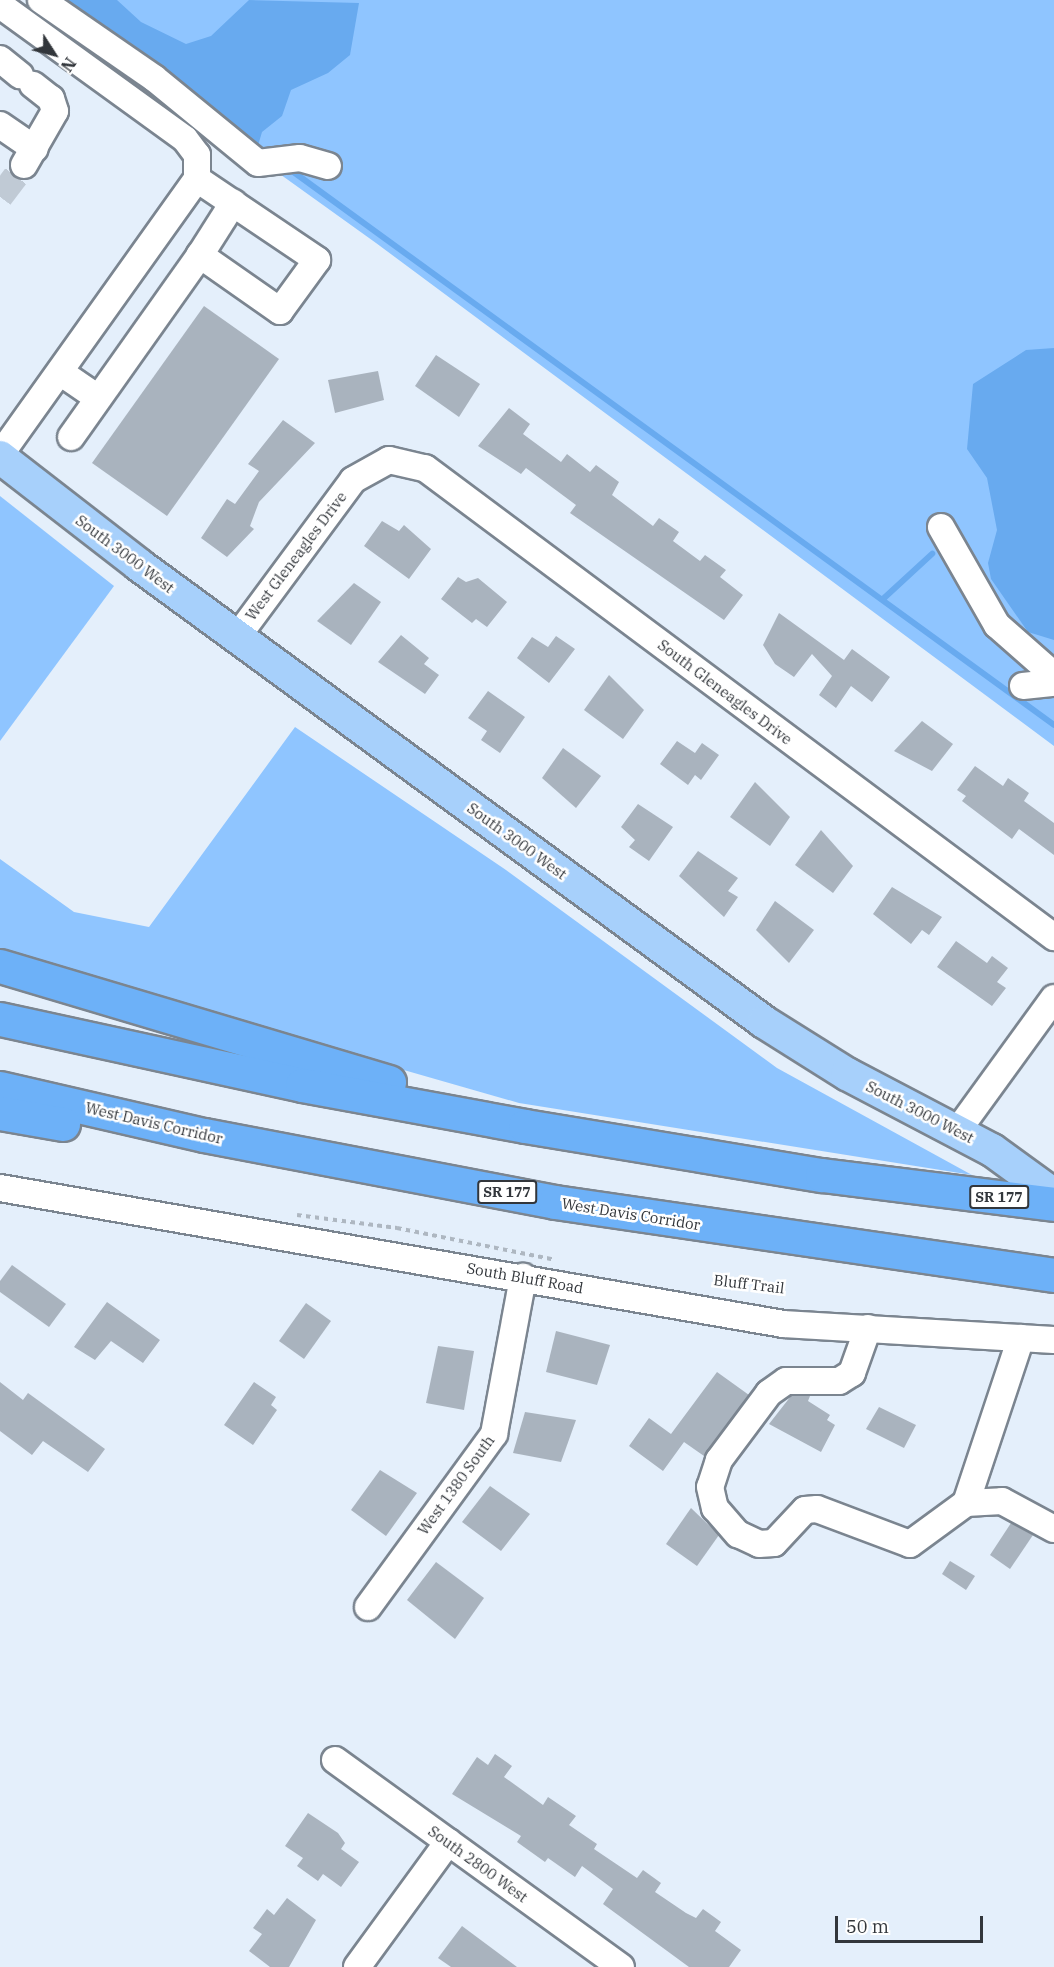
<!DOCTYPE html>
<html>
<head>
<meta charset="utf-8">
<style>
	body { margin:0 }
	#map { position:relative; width:1054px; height:1967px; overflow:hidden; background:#e4effb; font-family:"IBM Plex Serif",serif }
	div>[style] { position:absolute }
	.green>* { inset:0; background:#8fc5ff }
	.water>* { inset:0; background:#68aaef }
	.stream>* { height:6px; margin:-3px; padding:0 3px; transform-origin:3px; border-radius:3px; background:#68aaef }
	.building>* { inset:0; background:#a9b3be }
	.minor-tunnel>* { height:26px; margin-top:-13px; transform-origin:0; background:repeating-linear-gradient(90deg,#c0cad5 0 26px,transparent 0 39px) }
	.path>* { height:4px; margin-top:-2px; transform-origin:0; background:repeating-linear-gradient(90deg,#aeb7c1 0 4.5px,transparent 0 9px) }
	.roads { filter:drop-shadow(2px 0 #7b8590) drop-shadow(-2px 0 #7b8590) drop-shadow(0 2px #7b8590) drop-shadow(0 -2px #7b8590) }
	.minor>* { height:26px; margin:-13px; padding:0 13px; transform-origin:13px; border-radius:13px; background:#fff }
	.major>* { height:32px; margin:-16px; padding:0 16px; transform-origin:16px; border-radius:16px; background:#a7d0fb }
	.highway>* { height:33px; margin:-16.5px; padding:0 16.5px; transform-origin:16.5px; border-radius:16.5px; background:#6db1f8 }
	span { translate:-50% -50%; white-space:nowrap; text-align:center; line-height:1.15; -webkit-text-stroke:5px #fff; paint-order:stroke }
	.shield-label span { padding:2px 4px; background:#fff; border:2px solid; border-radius:4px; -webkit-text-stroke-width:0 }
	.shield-label { font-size:14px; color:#32363b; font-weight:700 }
	.street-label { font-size:15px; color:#32363b }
	.north { position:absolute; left:24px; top:24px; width:60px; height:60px; -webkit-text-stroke:4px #fff; paint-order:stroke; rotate:126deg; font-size:16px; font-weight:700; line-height:24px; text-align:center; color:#32363b }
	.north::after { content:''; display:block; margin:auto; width:21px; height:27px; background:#32363b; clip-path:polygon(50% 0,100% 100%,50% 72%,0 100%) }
	.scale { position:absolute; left:835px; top:1916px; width:148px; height:27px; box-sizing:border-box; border:3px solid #32363b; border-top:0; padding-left:8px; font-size:18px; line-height:21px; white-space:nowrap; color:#32363b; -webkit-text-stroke:4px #fff; paint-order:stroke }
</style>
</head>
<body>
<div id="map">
	<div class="green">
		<i style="clip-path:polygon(37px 0,1054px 0,1054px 746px,376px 243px)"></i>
		<i style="clip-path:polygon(0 496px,114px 586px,0 741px)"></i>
		<i style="clip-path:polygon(295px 727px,506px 870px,777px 1068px,972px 1175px,519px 1103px,0 954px,0 859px,74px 912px,149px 927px)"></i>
	</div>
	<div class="water">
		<i style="clip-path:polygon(61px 0,117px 0,141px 22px,186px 44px,211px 36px,249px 0,359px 3px,350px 55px,328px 73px,291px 90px,282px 116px,262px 132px,257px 149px,166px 69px)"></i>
		<i style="clip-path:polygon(1054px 348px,1054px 640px,1028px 632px,991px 579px,988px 563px,997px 530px,987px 478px,967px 449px,973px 384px,1026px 350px)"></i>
	</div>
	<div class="stream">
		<i style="left:288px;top:168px;width:947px;rotate:36.02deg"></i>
		<i style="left:883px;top:599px;width:67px;rotate:-42.6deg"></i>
	</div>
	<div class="building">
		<i style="clip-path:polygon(204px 306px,279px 359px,167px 516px,92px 463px)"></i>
		<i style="clip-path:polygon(436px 355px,480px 384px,459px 417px,415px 386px)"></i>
		<i style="clip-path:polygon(378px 371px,384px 400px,335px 413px,328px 380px)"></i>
		<i style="clip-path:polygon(509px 408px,530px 424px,523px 434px,561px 462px,567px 454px,590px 472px,596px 465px,619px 482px,612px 495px,653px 526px,659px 518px,679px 532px,673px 541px,700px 561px,705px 555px,726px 570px,720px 577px,743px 595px,724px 620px,570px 513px,576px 505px,526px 468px,521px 474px,478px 446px)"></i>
		<i style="clip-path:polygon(283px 420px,315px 443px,259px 502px,250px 526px,254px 529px,227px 557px,201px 538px,227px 499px,235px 504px,259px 471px,248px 464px)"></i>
		<i style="clip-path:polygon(382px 521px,399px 531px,404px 525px,431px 549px,409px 579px,364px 546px)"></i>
		<i style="clip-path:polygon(458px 577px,466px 582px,478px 578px,507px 602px,487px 627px,476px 619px,472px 623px,441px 599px)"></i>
		<i style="clip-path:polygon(354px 583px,381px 602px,351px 645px,317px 621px)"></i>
		<i style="clip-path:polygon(779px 613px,844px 660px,852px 649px,890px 677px,872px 702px,851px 686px,836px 708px,819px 695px,832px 676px,812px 654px,794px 677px,775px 664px,763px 645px)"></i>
		<i style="clip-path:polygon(401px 635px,429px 658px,424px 664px,439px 675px,425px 694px,378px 662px)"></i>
		<i style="clip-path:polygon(556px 636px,575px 649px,549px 683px,517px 658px,532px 637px,548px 647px)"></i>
		<i style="clip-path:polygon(609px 675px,644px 710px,623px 739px,584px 710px)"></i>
		<i style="clip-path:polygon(488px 691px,525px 717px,500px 753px,481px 740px,487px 731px,468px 718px)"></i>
		<i style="clip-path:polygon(922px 721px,953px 744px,932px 771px,894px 751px)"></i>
		<i style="clip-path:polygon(677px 741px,695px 753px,702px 743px,719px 755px,701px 780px,695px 775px,688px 785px,660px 764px)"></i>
		<i style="clip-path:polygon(563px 748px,601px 776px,576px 808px,542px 778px)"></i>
		<i style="clip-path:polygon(975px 766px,1003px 786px,1008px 778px,1029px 793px,1024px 801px,1054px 823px,1054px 855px,1019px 829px,1012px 839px,962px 801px,966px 796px,957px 790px)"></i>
		<i style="clip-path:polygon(755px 782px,790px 817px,770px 846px,730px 817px)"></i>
		<i style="clip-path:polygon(638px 804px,673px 827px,649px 861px,629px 847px,635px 840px,621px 827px)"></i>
		<i style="clip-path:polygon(821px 830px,853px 866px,833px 893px,795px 865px)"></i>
		<i style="clip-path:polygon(698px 851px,738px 878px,728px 891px,738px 897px,724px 917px,679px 876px)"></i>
		<i style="clip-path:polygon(892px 887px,942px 917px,929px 935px,922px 930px,911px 944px,873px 914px)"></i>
		<i style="clip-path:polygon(775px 901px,814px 930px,789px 963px,756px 930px)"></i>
		<i style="clip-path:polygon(956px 941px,987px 963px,992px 956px,1008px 968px,997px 982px,1006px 988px,992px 1006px,937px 967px)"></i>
		<i style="clip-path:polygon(12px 1265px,66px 1304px,49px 1327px,0 1292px,0 1281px)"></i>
		<i style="clip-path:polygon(107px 1302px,160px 1340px,143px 1363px,111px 1341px,95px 1360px,74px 1347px)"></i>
		<i style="clip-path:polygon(306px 1303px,331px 1321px,304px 1359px,279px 1341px)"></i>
		<i style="clip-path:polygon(556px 1331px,610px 1345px,597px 1385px,546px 1372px)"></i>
		<i style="clip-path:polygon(438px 1346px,474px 1351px,464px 1410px,426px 1403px)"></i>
		<i style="clip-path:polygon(717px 1372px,749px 1395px,704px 1456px,684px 1442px,663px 1471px,629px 1446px,649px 1418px,671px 1434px)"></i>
		<i style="clip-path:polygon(0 1382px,23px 1400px,28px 1393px,105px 1449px,88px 1472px,43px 1441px,32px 1455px,0 1431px)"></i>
		<i style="clip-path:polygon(254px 1382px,276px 1397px,271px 1405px,277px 1410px,253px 1445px,224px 1425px)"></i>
		<i style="clip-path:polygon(791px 1396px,810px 1396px,808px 1401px,830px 1415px,827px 1420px,835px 1425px,821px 1452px,769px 1424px)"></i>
		<i style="clip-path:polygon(879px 1407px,916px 1425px,904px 1448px,866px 1429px)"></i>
		<i style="clip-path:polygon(525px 1412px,576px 1420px,561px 1462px,513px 1453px)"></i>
		<i style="clip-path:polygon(380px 1470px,417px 1493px,386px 1536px,351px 1510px)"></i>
		<i style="clip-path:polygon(490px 1486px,530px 1514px,501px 1551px,462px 1522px)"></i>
		<i style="clip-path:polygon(691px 1508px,719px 1535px,697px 1566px,666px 1544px)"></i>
		<i style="clip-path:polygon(1011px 1523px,1033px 1535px,1010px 1569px,990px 1555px)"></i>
		<i style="clip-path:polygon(950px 1561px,975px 1576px,966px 1590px,942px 1574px)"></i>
		<i style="clip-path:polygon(436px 1562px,484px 1598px,455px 1639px,407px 1600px)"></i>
		<i style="clip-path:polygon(495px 1754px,512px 1766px,504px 1777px,543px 1805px,548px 1797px,576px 1816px,569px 1825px,597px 1844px,594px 1849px,637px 1878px,643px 1870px,661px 1883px,655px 1892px,686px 1913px,696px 1918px,703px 1909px,721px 1922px,715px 1931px,741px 1950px,729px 1967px,689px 1967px,603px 1904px,613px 1889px,582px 1866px,575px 1877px,548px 1858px,545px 1862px,517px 1842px,521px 1836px,452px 1794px,477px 1757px,488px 1765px)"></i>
		<i style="clip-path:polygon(308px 1813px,338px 1833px,345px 1843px,341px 1849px,359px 1862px,341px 1887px,323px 1874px,318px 1881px,297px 1866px,303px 1858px,285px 1846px)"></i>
		<i style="clip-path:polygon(287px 1898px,316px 1920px,289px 1967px,270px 1967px,249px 1951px,262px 1934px,253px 1928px,267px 1909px,274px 1915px)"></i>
		<i style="clip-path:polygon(462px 1926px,517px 1967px,451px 1967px,438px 1958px)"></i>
	</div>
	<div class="minor-tunnel">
		<i style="left:0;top:197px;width:40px;rotate:-53deg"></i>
	</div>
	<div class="path">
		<i style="left:297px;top:1215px;width:101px;rotate:7.4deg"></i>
		<i style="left:397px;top:1228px;width:161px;rotate:11.4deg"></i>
	</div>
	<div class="roads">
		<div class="minor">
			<i style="left:41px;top:0;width:137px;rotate:34.6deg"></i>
			<i style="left:154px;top:78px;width:134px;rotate:39.3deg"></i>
			<i style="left:258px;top:163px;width:42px;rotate:-6.8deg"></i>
			<i style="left:300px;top:158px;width:29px;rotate:16deg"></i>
			<i style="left:0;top:5px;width:228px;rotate:35.9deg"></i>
			<i style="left:185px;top:139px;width:20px;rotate:53deg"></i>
			<i style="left:197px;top:155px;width:24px;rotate:90deg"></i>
			<i style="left:0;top:59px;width:26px;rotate:39deg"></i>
			<i style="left:0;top:125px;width:42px;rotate:34.4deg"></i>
			<i style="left:24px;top:165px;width:62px;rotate:-60.1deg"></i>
			<i style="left:55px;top:111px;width:13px;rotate:-108deg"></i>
			<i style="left:51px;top:99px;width:23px;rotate:-142deg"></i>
			<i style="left:200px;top:255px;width:62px;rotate:-57.6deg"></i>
			<i style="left:60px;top:372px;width:46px;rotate:34.4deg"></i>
			<i style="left:0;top:455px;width:339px;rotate:-54.5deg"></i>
			<i style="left:197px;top:179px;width:145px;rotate:34deg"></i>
			<i style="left:317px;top:260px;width:63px;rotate:126deg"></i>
			<i style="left:280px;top:311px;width:98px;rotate:-145deg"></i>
			<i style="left:200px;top:255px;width:223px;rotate:125.3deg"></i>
			<i style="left:941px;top:527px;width:113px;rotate:60.3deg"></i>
			<i style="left:997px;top:625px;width:76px;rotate:41.3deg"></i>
			<i style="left:237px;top:637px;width:195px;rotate:-53.5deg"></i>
			<i style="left:353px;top:480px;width:41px;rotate:-29.1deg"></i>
			<i style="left:389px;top:460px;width:37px;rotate:13deg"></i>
			<i style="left:425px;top:468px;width:785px;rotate:36.71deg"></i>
			<i style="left:1023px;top:686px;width:31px;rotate:-6deg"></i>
			<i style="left:958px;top:1130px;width:163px;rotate:-54deg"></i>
			<i style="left:0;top:1188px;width:795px;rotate:9.85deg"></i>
			<i style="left:783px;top:1324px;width:271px;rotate:3.4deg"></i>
			<i style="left:868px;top:1328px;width:48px;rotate:109.6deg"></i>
			<i style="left:852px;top:1373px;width:15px;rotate:148deg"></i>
			<i style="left:839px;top:1381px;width:53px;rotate:180deg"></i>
			<i style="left:786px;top:1381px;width:21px;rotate:145deg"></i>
			<i style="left:769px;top:1393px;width:84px;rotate:126.7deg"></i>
			<i style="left:719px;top:1460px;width:28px;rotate:108deg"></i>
			<i style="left:710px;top:1487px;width:22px;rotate:77deg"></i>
			<i style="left:715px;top:1508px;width:35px;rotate:49deg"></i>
			<i style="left:738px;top:1534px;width:23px;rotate:25deg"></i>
			<i style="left:759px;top:1544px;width:15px;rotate:-4deg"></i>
			<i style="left:774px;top:1543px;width:45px;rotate:-46.8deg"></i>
			<i style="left:805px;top:1510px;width:12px;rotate:-5deg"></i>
			<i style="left:817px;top:1509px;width:99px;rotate:20.6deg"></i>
			<i style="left:910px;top:1544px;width:69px;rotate:-36.2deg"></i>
			<i style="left:966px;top:1503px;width:36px;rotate:-3deg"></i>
			<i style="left:1002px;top:1501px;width:59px;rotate:28.3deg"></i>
			<i style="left:966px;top:1503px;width:174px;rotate:-71.6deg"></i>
			<i style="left:368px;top:1607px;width:214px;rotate:-53.9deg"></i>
			<i style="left:494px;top:1434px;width:160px;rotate:-79.5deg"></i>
			<i style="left:335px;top:1760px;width:353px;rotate:35.9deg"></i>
			<i style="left:357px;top:1967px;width:155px;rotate:-53.9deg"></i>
		</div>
		<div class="major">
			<i style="left:0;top:457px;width:176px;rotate:37.8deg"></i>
			<i style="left:139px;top:565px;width:774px;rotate:36.17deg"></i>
			<i style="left:764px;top:1022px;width:98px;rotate:32.1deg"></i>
			<i style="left:847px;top:1074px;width:164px;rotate:27.7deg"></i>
			<i style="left:992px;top:1150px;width:77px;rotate:36deg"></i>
		</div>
		<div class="highway">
			<i style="left:0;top:966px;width:406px;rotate:16.6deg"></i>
			<i style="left:0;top:1019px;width:309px;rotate:12.3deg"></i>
			<i style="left:302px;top:1085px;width:227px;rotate:10.4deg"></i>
			<i style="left:525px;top:1126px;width:301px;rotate:9.4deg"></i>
			<i style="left:822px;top:1175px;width:234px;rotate:7.1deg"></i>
			<i style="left:0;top:1088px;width:209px;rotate:13deg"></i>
			<i style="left:204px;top:1135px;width:357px;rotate:10.8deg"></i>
			<i style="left:555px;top:1202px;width:504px;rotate:8.32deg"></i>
			<i style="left:0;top:1113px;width:64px;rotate:9.9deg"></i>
		</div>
	</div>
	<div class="shield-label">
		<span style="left:507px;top:1192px">SR 177</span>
		<span style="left:999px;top:1197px">SR 177</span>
	</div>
	<div class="street-label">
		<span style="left:125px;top:554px;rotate:37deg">South 3000 West</span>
		<span style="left:296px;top:556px;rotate:-53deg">West Gleneagles Drive</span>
		<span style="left:725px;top:692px;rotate:37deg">South Gleneagles Drive</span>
		<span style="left:517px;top:841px;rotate:36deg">South 3000 West</span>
		<span style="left:920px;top:1112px;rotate:27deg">South 3000 West</span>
		<span style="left:154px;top:1123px;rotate:13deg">West Davis Corridor</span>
		<span style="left:631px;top:1214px;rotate:9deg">West Davis Corridor</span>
		<span style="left:525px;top:1278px;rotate:10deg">South Bluff Road</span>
		<span style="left:749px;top:1284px;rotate:7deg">Bluff Trail</span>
		<span style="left:456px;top:1485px;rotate:-54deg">West 1380 South</span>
		<span style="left:478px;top:1864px;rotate:36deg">South 2800 West</span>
	</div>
	<div class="north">N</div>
	<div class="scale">50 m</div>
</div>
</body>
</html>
